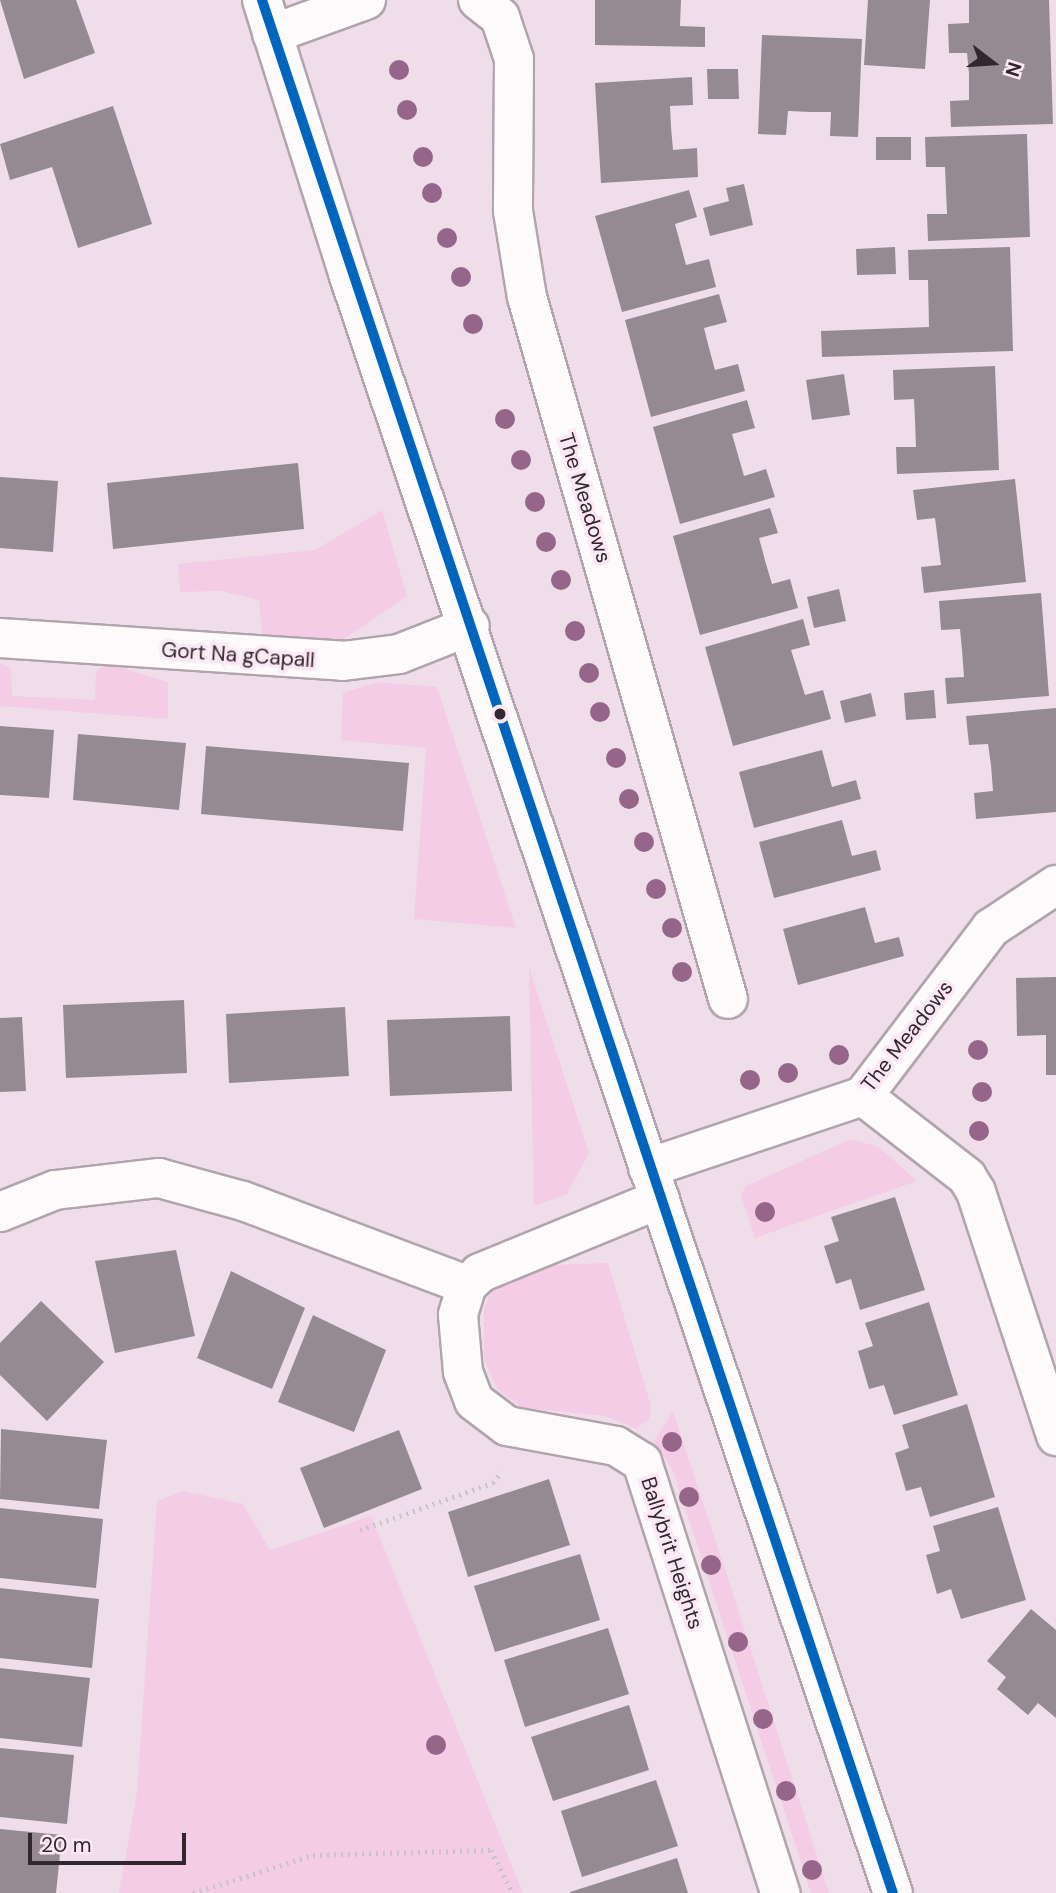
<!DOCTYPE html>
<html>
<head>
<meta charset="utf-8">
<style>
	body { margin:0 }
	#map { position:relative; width:1056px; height:1893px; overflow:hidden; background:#efdee9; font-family:"DM Sans",sans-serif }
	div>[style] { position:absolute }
	.green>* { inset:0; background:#f5cce6 }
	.building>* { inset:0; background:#968a92 }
	.path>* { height:4.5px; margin-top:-2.25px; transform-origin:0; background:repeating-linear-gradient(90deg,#cbc3c8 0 2px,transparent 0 7px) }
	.roads { filter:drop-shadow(2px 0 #b1a4ac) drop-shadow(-2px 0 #b1a4ac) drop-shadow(0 2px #b1a4ac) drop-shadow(0 -2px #b1a4ac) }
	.minor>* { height:38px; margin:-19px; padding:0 19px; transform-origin:19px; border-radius:19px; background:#fdfafc }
	.major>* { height:38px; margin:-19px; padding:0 19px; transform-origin:19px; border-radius:19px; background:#fdfafc }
	.bus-1>* { height:10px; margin:-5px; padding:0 5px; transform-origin:5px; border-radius:5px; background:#0065bd }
	.trees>* { width:20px; height:20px; margin:-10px; border-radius:50%; background:#956689 }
	.dots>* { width:19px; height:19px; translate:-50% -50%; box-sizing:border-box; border:4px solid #fbe8f4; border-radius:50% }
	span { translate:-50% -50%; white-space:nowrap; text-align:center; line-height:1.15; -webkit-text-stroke:7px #fbe8f4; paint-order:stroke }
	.street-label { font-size:21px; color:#33272f }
	.north { position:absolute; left:958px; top:28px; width:70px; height:70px; -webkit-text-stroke:5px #fbe8f4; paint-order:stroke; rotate:107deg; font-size:19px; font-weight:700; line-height:28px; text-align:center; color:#33272f }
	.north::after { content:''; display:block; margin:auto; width:24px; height:32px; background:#33272f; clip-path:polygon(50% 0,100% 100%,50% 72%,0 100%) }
	.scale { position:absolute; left:28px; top:1833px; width:158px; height:32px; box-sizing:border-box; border:4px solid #33272f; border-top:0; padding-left:9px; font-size:21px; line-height:24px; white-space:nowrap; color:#33272f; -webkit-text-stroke:5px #fbe8f4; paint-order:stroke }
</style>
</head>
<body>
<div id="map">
	<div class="green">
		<i style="clip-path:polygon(382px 510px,407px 596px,340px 642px,262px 634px,259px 600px,221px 591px,180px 592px,178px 564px,315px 550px)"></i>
		<i style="clip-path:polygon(0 663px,11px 669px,12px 696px,95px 700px,96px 672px,107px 663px,168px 682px,168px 719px,0 706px)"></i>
		<i style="clip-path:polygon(377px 682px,437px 687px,516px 928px,414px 919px,426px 748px,341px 740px,343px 693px)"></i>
		<i style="clip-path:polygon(529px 967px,589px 1153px,567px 1194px,534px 1206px)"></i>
		<i style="clip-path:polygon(851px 1139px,879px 1147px,917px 1181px,755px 1238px,741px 1195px,746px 1186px)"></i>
		<i style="clip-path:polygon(608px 1263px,651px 1406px,649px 1419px,636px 1429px,606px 1416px,523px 1408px,498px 1390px,484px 1360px,484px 1309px,494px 1284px,549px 1265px)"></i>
		<i style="clip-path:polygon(673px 1411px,732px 1591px,829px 1893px,811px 1893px,673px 1471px,654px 1441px)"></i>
		<i style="clip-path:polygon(183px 1491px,243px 1504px,270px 1550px,371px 1516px,523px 1893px,119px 1893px,137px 1792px,157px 1501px)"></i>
	</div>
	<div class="building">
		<i style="clip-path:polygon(0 0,76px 0,95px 53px,24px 79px)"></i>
		<i style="clip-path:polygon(595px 0,681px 0,680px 26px,705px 27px,705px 47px,595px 45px)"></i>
		<i style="clip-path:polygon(868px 0,930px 0,925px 69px,864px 65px)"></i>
		<i style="clip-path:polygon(969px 0,1049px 0,1053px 124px,951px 127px,950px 101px,969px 100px,969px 74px,967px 53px,949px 53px,948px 24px,969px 23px)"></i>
		<i style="clip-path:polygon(762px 35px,862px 39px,858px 137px,830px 136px,831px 112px,810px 112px,788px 111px,786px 135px,758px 134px)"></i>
		<i style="clip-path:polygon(707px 69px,738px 69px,739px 99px,708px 99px)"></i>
		<i style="clip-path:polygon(692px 77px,693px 105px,670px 106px,671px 127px,673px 150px,697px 148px,698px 177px,601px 183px,595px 83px)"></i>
		<i style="clip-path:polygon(113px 106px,152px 224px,78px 248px,52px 167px,10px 180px,0 144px)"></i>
		<i style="clip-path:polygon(1027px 134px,1030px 237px,928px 241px,927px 214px,947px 214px,945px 167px,926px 167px,925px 137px)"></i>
		<i style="clip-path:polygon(876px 137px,911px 137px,911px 160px,876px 160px)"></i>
		<i style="clip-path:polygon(744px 184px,753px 225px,710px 236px,703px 208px,729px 201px,726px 188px)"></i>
		<i style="clip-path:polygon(689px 190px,697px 217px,675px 224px,686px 265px,709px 259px,716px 287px,622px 312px,595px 216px)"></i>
		<i style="clip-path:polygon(895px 247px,896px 274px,857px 275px,856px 249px)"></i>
		<i style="clip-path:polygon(1010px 247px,1013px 351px,822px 357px,821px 331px,929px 327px,928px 280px,909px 280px,908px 250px)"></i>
		<i style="clip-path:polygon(719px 294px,727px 322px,704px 328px,709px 348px,715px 370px,738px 364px,745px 391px,651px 417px,625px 320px)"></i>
		<i style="clip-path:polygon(995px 366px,999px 470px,897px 474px,896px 447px,916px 447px,915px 420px,914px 399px,894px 400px,893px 370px)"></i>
		<i style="clip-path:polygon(844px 374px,850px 415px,812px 420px,806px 380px)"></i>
		<i style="clip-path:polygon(747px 400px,755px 428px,732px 434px,744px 476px,766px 469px,775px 497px,680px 524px,653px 427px)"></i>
		<i style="clip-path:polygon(298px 463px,304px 529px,113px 549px,107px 483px)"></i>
		<i style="clip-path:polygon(0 477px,58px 481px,53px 552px,0 548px)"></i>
		<i style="clip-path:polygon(1015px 479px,1026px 582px,924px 593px,921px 567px,941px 565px,935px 518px,917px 520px,913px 490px)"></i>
		<i style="clip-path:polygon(770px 508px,778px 533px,759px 538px,766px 564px,772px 584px,790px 579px,798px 608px,700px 635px,673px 536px)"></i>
		<i style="clip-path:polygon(839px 589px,846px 621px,814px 628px,807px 597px)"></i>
		<i style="clip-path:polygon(1041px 593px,1049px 696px,947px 704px,945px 678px,964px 677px,962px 650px,960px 629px,941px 630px,939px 601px)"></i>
		<i style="clip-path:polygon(803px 619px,810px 645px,791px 650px,805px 695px,823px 690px,831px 719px,733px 746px,705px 647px)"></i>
		<i style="clip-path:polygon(934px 690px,936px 718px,906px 720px,904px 693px)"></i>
		<i style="clip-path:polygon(871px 693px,876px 716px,845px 723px,840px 701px)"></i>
		<i style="clip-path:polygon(1056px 708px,1056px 812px,976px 819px,974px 793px,993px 791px,991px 765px,988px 744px,969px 745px,966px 716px)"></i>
		<i style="clip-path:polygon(0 726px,54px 730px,49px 798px,0 795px)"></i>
		<i style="clip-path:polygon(78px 734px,186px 743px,179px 810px,73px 800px)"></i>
		<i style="clip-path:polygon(206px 746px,409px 763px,403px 831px,201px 814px)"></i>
		<i style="clip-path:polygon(822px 750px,832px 787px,856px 780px,861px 799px,754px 828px,739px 772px)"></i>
		<i style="clip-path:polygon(842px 820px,852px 856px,876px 850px,881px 870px,774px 898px,759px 842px)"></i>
		<i style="clip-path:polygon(865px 907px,875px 943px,899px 937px,904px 956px,798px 985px,783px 929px)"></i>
		<i style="clip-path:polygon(1056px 977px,1056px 1075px,1046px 1075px,1046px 1035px,1017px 1036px,1016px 978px)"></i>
		<i style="clip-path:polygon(184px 1000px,187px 1073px,66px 1078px,63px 1005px)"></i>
		<i style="clip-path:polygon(345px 1007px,349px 1076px,229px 1083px,226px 1014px)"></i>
		<i style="clip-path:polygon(510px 1016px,512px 1091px,390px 1096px,387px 1020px)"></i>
		<i style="clip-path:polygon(22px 1017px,26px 1091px,0 1092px,0 1018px)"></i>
		<i style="clip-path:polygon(895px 1197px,925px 1290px,860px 1310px,851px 1279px,836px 1284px,824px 1246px,839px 1241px,831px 1217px)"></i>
		<i style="clip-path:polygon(176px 1250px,195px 1336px,115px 1353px,95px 1261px)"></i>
		<i style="clip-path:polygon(231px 1271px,305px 1308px,272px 1389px,197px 1358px)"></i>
		<i style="clip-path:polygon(41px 1301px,104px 1362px,47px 1421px,0 1375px,0 1343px)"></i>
		<i style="clip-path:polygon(929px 1302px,958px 1395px,894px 1415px,884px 1385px,869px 1389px,858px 1351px,873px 1346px,865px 1323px)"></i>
		<i style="clip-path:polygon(313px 1315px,386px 1350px,354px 1432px,278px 1402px)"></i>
		<i style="clip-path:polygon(967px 1404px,995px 1497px,930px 1517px,921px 1487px,906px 1491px,895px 1453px,909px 1448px,902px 1425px)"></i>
		<i style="clip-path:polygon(1px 1429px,107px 1440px,99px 1509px,0 1499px)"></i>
		<i style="clip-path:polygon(399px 1430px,422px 1489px,324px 1528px,300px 1468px)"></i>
		<i style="clip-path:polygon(549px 1479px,570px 1545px,468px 1577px,448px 1512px)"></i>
		<i style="clip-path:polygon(998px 1507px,1026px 1600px,961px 1619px,951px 1589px,937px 1594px,926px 1555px,940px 1551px,933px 1526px)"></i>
		<i style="clip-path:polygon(0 1508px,103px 1519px,96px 1588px,0 1578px)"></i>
		<i style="clip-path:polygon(580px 1554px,600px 1620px,495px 1652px,474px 1586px)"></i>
		<i style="clip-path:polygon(0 1588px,99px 1599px,92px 1668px,0 1658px)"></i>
		<i style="clip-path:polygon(1031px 1609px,1056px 1630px,1056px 1718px,1038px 1703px,1028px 1715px,997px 1689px,1006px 1677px,987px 1661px)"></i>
		<i style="clip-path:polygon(608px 1628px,629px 1694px,525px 1727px,504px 1660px)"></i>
		<i style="clip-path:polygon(0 1668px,90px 1678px,82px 1747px,0 1738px)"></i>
		<i style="clip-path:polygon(629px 1705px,649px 1770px,553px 1801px,531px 1737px)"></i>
		<i style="clip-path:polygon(0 1748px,74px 1755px,67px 1824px,0 1817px)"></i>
		<i style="clip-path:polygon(656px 1780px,678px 1846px,582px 1877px,561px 1811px)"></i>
		<i style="clip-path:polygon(0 1829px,62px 1835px,56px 1893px,0 1893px)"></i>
		<i style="clip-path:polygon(677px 1858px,688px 1893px,570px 1893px,570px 1892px)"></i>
	</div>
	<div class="path">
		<i style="left:360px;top:1530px;width:141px;rotate:-19.5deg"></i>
		<i style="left:493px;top:1483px;width:14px;rotate:-56deg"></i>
		<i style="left:193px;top:1893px;width:126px;rotate:-17.6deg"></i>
		<i style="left:313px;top:1855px;width:178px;rotate:-1.6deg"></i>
		<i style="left:491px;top:1850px;width:48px;rotate:62.9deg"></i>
	</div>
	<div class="roads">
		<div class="minor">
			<i style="left:478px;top:0;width:28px;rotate:38deg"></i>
			<i style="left:500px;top:17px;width:44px;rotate:71.6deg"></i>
			<i style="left:514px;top:59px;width:152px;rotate:90.4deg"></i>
			<i style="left:513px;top:211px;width:87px;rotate:80.8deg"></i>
			<i style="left:527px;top:297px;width:730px;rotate:74.02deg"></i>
			<i style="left:272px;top:34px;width:100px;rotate:-19.9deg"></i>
			<i style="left:0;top:638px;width:344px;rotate:3.8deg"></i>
			<i style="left:343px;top:661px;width:56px;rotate:-7.1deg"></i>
			<i style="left:399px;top:654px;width:76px;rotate:-21.5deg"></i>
			<i style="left:863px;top:1096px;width:132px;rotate:37.9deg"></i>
			<i style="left:967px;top:1177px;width:17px;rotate:59deg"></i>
			<i style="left:976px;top:1192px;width:257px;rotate:71.8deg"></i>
			<i style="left:648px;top:1168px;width:227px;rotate:-18.5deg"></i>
			<i style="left:863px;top:1096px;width:211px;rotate:-52.7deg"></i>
			<i style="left:991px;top:928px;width:78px;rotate:-33.5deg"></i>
			<i style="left:660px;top:1199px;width:195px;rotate:157.7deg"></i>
			<i style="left:480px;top:1273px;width:18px;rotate:137deg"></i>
			<i style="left:467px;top:1285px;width:31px;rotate:107deg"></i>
			<i style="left:458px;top:1315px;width:57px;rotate:85deg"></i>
			<i style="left:463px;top:1372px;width:31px;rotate:69deg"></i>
			<i style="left:474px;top:1401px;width:41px;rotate:37.1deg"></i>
			<i style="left:507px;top:1426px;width:111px;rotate:10.4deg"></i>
			<i style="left:616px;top:1446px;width:31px;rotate:32deg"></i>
			<i style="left:642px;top:1462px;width:453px;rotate:72.2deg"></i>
			<i style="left:0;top:1212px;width:59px;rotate:-21.8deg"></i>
			<i style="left:55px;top:1190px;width:105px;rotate:-6.6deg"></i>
			<i style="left:159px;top:1178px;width:87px;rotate:15.3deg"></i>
			<i style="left:243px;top:1201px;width:239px;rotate:20.6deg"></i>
		</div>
		<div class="major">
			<i style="left:262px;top:0;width:289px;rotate:72.5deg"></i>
			<i style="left:349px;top:276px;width:1706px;rotate:71.41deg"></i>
		</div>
	</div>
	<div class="bus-1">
		<i style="left:262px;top:0;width:1995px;rotate:71.57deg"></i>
	</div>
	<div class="trees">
		<i style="left:399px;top:70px"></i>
		<i style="left:407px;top:110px"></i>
		<i style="left:423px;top:157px"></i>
		<i style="left:432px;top:193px"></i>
		<i style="left:447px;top:238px"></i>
		<i style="left:461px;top:277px"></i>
		<i style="left:473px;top:324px"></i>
		<i style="left:505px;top:419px"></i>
		<i style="left:521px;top:460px"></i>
		<i style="left:535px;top:502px"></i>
		<i style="left:546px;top:542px"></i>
		<i style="left:561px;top:580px"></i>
		<i style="left:575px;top:631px"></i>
		<i style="left:589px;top:673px"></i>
		<i style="left:600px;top:712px"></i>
		<i style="left:616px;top:758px"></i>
		<i style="left:629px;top:799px"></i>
		<i style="left:644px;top:842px"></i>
		<i style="left:656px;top:889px"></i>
		<i style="left:672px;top:928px"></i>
		<i style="left:682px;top:972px"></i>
		<i style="left:978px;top:1050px"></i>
		<i style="left:839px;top:1055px"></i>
		<i style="left:788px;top:1073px"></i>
		<i style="left:750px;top:1080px"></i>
		<i style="left:982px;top:1092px"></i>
		<i style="left:979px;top:1131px"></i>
		<i style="left:765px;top:1212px"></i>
		<i style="left:672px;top:1442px"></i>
		<i style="left:689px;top:1497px"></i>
		<i style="left:711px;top:1565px"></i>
		<i style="left:738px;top:1642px"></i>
		<i style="left:763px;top:1719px"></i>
		<i style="left:436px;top:1745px"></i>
		<i style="left:786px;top:1791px"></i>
		<i style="left:812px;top:1870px"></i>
	</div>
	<div class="dots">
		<i style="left:500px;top:714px;background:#33272f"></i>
	</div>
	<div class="street-label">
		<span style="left:585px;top:498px;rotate:73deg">The Meadows</span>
		<span style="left:238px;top:655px;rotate:4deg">Gort Na gCapall</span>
		<span style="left:907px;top:1036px;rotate:-52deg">The Meadows</span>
		<span style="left:672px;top:1553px;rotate:72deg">Ballybrit Heights</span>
	</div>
	<div class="north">N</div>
	<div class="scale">20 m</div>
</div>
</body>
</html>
